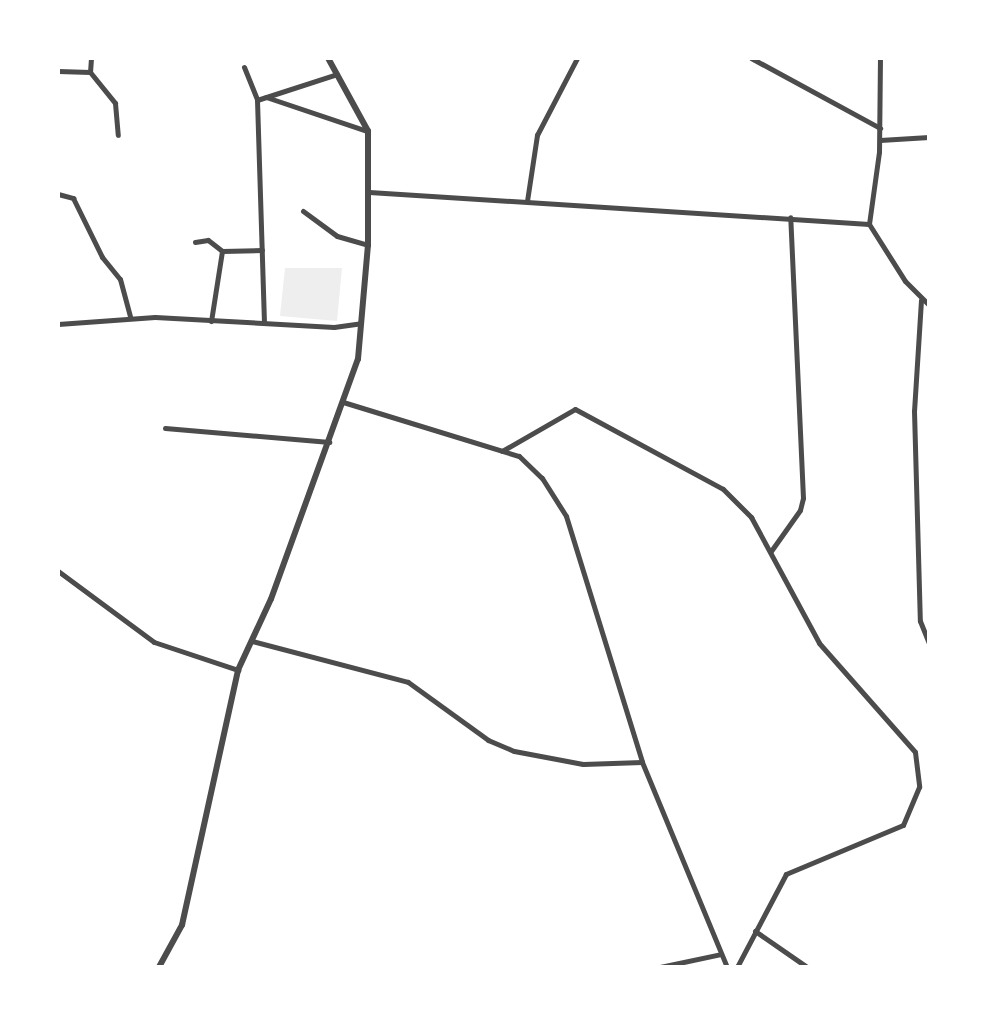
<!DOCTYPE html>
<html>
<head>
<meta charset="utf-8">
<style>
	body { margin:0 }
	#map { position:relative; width:987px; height:1025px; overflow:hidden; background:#fff; font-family:Mulish,sans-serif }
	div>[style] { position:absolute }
	.green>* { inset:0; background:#eee }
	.minor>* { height:5px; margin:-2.5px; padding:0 2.5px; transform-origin:2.5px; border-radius:2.5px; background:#4c4c4c }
	.tertiary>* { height:6px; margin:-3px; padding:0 3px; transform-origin:3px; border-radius:3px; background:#4c4c4c }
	span { translate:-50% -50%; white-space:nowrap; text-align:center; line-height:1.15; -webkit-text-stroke:7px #fff; paint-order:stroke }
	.frame { position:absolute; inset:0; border:60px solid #fff; pointer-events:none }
</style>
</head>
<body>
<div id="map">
	<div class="green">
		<i style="clip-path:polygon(285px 268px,342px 268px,337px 321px,280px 316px)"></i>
	</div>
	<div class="minor">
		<i style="left:91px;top:58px;width:14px;rotate:94deg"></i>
		<i style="left:90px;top:72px;width:40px;rotate:51deg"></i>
		<i style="left:115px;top:103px;width:32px;rotate:85deg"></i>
		<i style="left:751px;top:58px;width:147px;rotate:28.5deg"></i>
		<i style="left:244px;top:67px;width:35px;rotate:68deg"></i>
		<i style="left:257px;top:100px;width:221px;rotate:88.2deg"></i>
		<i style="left:58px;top:71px;width:32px;rotate:2deg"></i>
		<i style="left:266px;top:97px;width:107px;rotate:18.6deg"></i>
		<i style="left:257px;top:100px;width:84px;rotate:-18deg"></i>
		<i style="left:880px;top:140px;width:49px;rotate:-3.5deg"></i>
		<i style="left:369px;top:192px;width:501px;rotate:3.66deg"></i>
		<i style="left:869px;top:224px;width:67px;rotate:57.7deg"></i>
		<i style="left:905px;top:281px;width:34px;rotate:45deg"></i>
		<i style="left:58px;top:194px;width:16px;rotate:15deg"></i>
		<i style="left:73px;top:198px;width:66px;rotate:63.8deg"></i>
		<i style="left:102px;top:257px;width:28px;rotate:51deg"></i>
		<i style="left:120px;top:279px;width:39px;rotate:75deg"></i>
		<i style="left:527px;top:201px;width:67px;rotate:-81.4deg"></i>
		<i style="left:537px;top:135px;width:87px;rotate:-62.5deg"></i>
		<i style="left:303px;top:211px;width:42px;rotate:36.3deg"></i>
		<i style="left:337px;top:236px;width:32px;rotate:16deg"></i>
		<i style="left:869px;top:224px;width:73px;rotate:-82.1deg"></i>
		<i style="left:879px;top:152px;width:94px;rotate:-89.4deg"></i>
		<i style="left:195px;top:242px;width:13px;rotate:-9deg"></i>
		<i style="left:208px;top:240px;width:18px;rotate:38deg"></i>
		<i style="left:222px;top:251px;width:71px;rotate:98.9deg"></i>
		<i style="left:222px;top:251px;width:40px;rotate:-1.4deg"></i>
		<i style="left:921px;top:300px;width:111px;rotate:93.6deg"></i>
		<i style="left:914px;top:411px;width:210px;rotate:88.4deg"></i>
		<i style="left:920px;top:621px;width:24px;rotate:68deg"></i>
		<i style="left:58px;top:324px;width:97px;rotate:-4.1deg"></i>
		<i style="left:155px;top:317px;width:179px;rotate:3.2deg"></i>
		<i style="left:334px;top:327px;width:27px;rotate:-8deg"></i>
		<i style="left:343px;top:402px;width:184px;rotate:17.1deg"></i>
		<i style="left:519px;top:456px;width:32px;rotate:44deg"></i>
		<i style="left:542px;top:478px;width:45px;rotate:57.7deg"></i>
		<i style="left:566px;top:516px;width:257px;rotate:72.8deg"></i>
		<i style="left:642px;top:762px;width:222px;rotate:67.5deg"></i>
		<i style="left:165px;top:428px;width:165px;rotate:4.9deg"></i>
		<i style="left:502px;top:451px;width:84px;rotate:-29.9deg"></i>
		<i style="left:575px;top:409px;width:168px;rotate:28.4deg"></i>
		<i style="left:723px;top:489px;width:40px;rotate:45deg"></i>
		<i style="left:751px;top:517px;width:143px;rotate:61.6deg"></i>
		<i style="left:819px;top:643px;width:145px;rotate:48.6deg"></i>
		<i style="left:915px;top:752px;width:35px;rotate:83deg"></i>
		<i style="left:919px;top:787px;width:41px;rotate:112.8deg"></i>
		<i style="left:903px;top:825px;width:127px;rotate:157.3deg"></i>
		<i style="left:786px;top:874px;width:105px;rotate:117.8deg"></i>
		<i style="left:771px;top:551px;width:50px;rotate:-54.7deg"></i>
		<i style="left:800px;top:510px;width:12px;rotate:-76deg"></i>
		<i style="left:803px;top:498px;width:281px;rotate:-92.6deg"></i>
		<i style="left:58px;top:571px;width:119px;rotate:36.5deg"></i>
		<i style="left:154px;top:642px;width:89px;rotate:18.4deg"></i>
		<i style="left:252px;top:641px;width:161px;rotate:14.7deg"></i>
		<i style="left:408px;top:682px;width:99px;rotate:35.9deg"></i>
		<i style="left:488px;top:740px;width:28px;rotate:23deg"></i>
		<i style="left:514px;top:751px;width:70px;rotate:10.7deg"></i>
		<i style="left:583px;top:764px;width:59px;rotate:-1.9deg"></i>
		<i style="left:755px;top:931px;width:63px;rotate:34.7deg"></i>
		<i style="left:660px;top:967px;width:62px;rotate:-12deg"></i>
	</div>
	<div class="tertiary">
		<i style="left:159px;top:967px;width:48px;rotate:-61.3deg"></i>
		<i style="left:182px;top:925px;width:261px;rotate:-77.6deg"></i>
		<i style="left:238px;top:670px;width:78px;rotate:-65.1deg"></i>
		<i style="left:271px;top:599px;width:255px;rotate:-70.1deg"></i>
		<i style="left:358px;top:359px;width:114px;rotate:-85deg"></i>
		<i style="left:368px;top:245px;width:114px;rotate:-90deg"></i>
		<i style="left:368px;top:131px;width:83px;rotate:-118.7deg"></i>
	</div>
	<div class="frame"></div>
</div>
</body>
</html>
